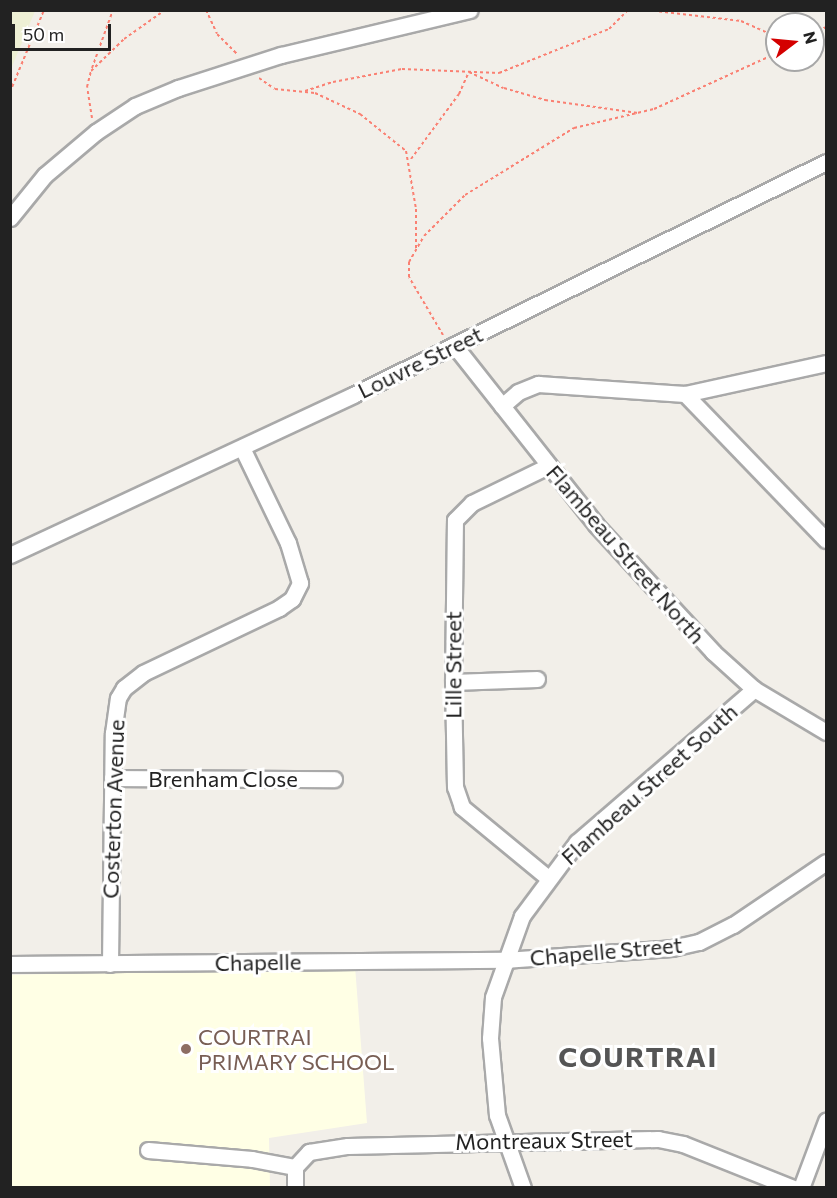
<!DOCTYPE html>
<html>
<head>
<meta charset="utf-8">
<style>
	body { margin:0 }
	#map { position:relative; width:837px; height:1198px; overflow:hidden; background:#f2efe9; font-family:Commissioner,sans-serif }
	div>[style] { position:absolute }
	.education>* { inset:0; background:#ffffe5 }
	.farmland>* { inset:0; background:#eef0d5 }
	.path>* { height:2px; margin-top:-1px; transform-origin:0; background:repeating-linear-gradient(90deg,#fa8072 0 3px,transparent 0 6px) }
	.roads { filter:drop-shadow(2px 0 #a9a9a9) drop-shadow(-2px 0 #a9a9a9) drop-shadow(0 2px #a9a9a9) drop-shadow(0 -2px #a9a9a9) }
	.minor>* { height:15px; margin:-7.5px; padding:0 7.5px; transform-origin:7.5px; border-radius:7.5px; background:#fff }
	.dots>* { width:16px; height:16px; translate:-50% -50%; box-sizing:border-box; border:3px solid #fff; border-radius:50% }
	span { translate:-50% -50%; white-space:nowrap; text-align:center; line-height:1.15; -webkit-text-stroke:6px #fff; paint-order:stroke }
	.street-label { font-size:22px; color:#222 }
	.education-label { font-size:22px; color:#785e54 }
	.left { translate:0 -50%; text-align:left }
	.district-label { font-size:28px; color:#555; font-weight:700; letter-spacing:1.5px }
	.frame { position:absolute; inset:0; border:12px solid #222; pointer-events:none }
	.north { position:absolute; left:765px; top:12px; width:60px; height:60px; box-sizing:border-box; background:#fff; border:2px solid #a7a7a7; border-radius:50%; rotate:74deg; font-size:16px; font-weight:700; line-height:24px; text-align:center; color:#222 }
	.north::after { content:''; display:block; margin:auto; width:21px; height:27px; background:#d40000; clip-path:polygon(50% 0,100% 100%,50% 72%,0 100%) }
	.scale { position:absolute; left:12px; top:24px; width:99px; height:27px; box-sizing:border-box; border:3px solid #222; border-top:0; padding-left:8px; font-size:18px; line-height:21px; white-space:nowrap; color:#222; -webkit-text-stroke:4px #fff; paint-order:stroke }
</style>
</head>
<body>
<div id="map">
	<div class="education">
		<i style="clip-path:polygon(355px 966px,367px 1123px,269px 1138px,270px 1187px,11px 1187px,10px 975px)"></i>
	</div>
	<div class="farmland">
		<i style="clip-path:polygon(11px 10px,35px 11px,11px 69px,10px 11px)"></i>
	</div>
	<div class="path">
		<i style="left:206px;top:10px;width:26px;rotate:65deg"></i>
		<i style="left:217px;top:34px;width:28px;rotate:45deg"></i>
		<i style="left:647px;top:10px;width:95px;rotate:6.7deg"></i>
		<i style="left:741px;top:21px;width:39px;rotate:24deg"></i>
		<i style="left:813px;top:34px;width:15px;rotate:-28deg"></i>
		<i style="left:92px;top:68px;width:62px;rotate:-70.1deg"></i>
		<i style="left:259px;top:78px;width:19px;rotate:35deg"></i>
		<i style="left:275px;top:89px;width:40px;rotate:5.7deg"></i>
		<i style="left:315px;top:93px;width:50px;rotate:25deg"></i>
		<i style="left:360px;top:114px;width:59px;rotate:38.8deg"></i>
		<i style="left:406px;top:151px;width:59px;rotate:80.2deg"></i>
		<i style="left:416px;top:209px;width:39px;rotate:90deg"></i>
		<i style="left:305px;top:91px;width:29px;rotate:-18deg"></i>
		<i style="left:333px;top:82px;width:70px;rotate:-10.7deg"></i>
		<i style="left:402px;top:69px;width:97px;rotate:2.4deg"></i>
		<i style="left:499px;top:73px;width:118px;rotate:-21.8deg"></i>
		<i style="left:609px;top:29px;width:27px;rotate:-45deg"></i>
		<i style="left:10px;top:92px;width:89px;rotate:-67.5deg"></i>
		<i style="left:92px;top:118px;width:31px;rotate:-99deg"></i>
		<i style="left:87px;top:87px;width:16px;rotate:-76deg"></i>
		<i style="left:91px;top:71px;width:46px;rotate:-44.1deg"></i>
		<i style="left:124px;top:39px;width:50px;rotate:-35.3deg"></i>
		<i style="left:411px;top:159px;width:81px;rotate:-53.6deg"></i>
		<i style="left:459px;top:94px;width:24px;rotate:-66deg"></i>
		<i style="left:469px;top:72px;width:38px;rotate:25deg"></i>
		<i style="left:504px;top:88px;width:43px;rotate:16.3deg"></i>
		<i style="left:545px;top:100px;width:94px;rotate:8deg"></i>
		<i style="left:443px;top:335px;width:67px;rotate:-120.4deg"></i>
		<i style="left:409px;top:277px;width:15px;rotate:-90deg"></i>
		<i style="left:409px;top:262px;width:30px;rotate:-60deg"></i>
		<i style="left:424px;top:236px;width:58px;rotate:-45deg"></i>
		<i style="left:465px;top:195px;width:128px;rotate:-31.6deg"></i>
		<i style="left:574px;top:128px;width:82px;rotate:-13.4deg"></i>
		<i style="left:654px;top:109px;width:135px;rotate:-24.5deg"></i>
	</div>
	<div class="roads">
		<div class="minor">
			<i style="left:10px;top:218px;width:55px;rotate:-50.9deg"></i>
			<i style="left:45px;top:175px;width:67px;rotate:-40.1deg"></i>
			<i style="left:96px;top:132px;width:47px;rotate:-33.7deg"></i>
			<i style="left:135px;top:106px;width:47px;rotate:-22.7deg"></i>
			<i style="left:178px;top:88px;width:108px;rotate:-17.8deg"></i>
			<i style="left:281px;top:55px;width:194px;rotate:-13.4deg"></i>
			<i style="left:454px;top:345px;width:229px;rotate:51.7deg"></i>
			<i style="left:596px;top:525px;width:173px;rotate:47.3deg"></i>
			<i style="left:713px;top:652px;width:55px;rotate:42.1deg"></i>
			<i style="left:754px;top:689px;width:84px;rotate:30.8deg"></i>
			<i style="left:685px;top:394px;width:203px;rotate:46deg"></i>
			<i style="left:502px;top:406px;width:21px;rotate:-41deg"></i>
			<i style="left:518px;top:392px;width:22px;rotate:-22deg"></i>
			<i style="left:538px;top:384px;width:147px;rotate:3.9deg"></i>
			<i style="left:685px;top:394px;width:144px;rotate:-12.4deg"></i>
			<i style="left:10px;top:555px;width:378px;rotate:-25deg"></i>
			<i style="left:353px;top:395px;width:527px;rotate:-26.22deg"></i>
			<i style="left:453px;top:682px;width:84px;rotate:-2deg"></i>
			<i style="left:112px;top:778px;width:222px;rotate:0.3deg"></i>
			<i style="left:548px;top:878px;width:112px;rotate:-140.5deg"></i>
			<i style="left:462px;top:807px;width:21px;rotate:-109deg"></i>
			<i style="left:455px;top:787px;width:105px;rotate:-91.1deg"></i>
			<i style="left:453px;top:682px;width:162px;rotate:-89.3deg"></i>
			<i style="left:455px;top:520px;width:24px;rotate:-45deg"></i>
			<i style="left:472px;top:503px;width:85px;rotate:-26deg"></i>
			<i style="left:10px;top:964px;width:496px;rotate:-0.5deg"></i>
			<i style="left:506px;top:960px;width:166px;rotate:-4.1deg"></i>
			<i style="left:672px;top:948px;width:28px;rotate:-13deg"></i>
			<i style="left:699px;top:942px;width:38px;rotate:-27deg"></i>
			<i style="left:733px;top:925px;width:112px;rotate:-34.1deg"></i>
			<i style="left:110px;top:964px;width:231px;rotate:-89.3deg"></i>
			<i style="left:113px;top:733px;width:35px;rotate:-82deg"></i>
			<i style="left:118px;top:698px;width:12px;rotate:-59deg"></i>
			<i style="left:124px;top:688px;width:24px;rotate:-38deg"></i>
			<i style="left:143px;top:673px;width:151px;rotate:-25.5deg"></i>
			<i style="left:279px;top:608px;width:16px;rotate:-35deg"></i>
			<i style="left:292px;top:599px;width:18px;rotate:-63deg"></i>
			<i style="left:300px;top:583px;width:42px;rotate:-106.7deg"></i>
			<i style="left:288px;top:543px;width:106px;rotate:-115.8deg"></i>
			<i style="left:148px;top:1150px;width:104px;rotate:4.9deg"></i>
			<i style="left:252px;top:1159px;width:44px;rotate:10.5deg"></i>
			<i style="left:295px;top:1167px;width:21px;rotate:-47deg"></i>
			<i style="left:309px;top:1152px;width:39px;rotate:-9deg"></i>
			<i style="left:348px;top:1146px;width:310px;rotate:-1.3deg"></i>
			<i style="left:658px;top:1139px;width:25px;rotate:11deg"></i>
			<i style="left:683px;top:1144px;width:118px;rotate:21.8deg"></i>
			<i style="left:295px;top:1167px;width:21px;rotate:90deg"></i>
			<i style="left:523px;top:1188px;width:77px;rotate:-109.6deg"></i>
			<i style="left:497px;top:1115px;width:77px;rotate:-95.2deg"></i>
			<i style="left:490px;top:1038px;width:41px;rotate:-85.8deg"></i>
			<i style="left:493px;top:997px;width:86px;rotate:-70.3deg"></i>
			<i style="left:522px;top:916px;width:92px;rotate:-53.4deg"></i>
			<i style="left:577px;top:842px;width:234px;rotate:-40.8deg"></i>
			<i style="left:801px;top:1188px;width:72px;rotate:-69.5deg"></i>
		</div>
	</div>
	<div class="dots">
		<i style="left:186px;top:1049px;background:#8d6e63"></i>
	</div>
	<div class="street-label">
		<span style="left:420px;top:362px;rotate:-26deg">Louvre Street</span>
		<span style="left:626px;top:554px;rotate:49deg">Flambeau Street North</span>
		<span style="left:453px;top:665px;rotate:-90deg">Lille Street</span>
		<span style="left:223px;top:779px">Brenham Close</span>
		<span style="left:649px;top:784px;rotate:-42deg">Flambeau Street South</span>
		<span style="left:113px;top:809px;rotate:-88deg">Costerton Avenue</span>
		<span style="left:606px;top:951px;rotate:-5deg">Chapelle Street</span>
		<span style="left:258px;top:962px;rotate:-1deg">Chapelle</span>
		<span style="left:544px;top:1140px;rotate:-1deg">Montreaux Street</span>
	</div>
	<div class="education-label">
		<span class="left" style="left:198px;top:1049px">COURTRAI<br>PRIMARY SCHOOL</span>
	</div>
	<div class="district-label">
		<span style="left:638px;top:1056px">COURTRAI</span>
	</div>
	<div class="frame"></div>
	<div class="north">N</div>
	<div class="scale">50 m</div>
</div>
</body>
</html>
